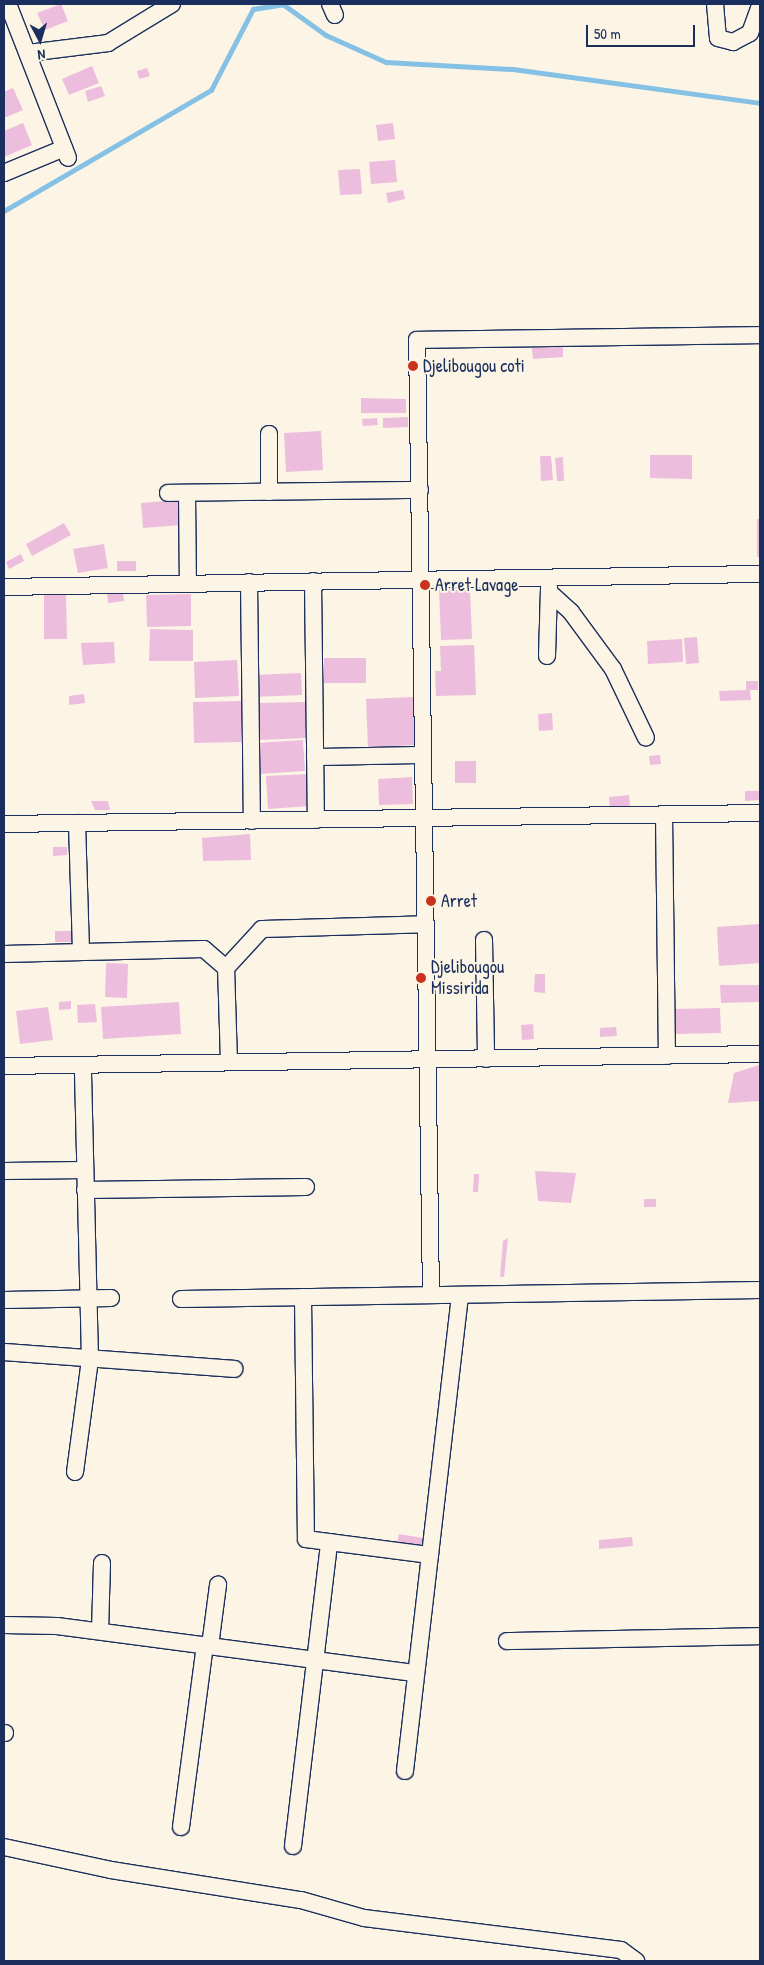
<!DOCTYPE html>
<html>
<head>
<meta charset="utf-8">
<style>
	body { margin:0 }
	#map { position:relative; width:764px; height:1965px; overflow:hidden; background:#fcf5e5; font-family:"Patrick Hand",sans-serif }
	div>[style] { position:absolute }
	.stream>* { height:4.5px; margin:-2.25px; padding:0 2.25px; transform-origin:2.25px; border-radius:2.25px; background:#84c1e4 }
	.building>* { inset:0; background:#edbdde }
	.roads { filter:drop-shadow(1px 0 #1b2f5e) drop-shadow(-1px 0 #1b2f5e) drop-shadow(0 1px #1b2f5e) drop-shadow(0 -1px #1b2f5e) }
	.minor>* { height:16px; margin:-8px; padding:0 8px; transform-origin:8px; border-radius:8px; background:#fcf5e5 }
	.dots>* { width:14px; height:14px; translate:-50% -50%; box-sizing:border-box; border:2px solid #fcf5e5; border-radius:50% }
	span { translate:-50% -50%; white-space:nowrap; text-align:center; line-height:1.15; -webkit-text-stroke:4px #fcf5e5; paint-order:stroke }
	.poi-label { font-size:18px; color:#1b2f5e }
	.left { translate:0 -50%; text-align:left }
	.frame { position:absolute; inset:0; border:5px solid #1b2f5e; pointer-events:none }
	.north { position:absolute; left:15px; top:15px; width:50px; height:50px; -webkit-text-stroke:4px #fcf5e5; paint-order:stroke; rotate:174deg; font-size:14px; font-weight:700; line-height:20px; text-align:center; color:#1b2f5e }
	.north::after { content:''; display:block; margin:auto; width:18px; height:22px; background:#1b2f5e; clip-path:polygon(50% 0,100% 100%,50% 72%,0 100%) }
	.scale { position:absolute; left:586px; top:25px; width:109px; height:22px; box-sizing:border-box; border:2px solid #1b2f5e; border-top:0; padding-left:6px; font-size:15px; line-height:18px; white-space:nowrap; color:#1b2f5e; -webkit-text-stroke:4px #fcf5e5; paint-order:stroke }
</style>
</head>
<body>
<div id="map">
	<div class="stream">
		<i style="left:4px;top:211px;width:240px;rotate:-30.3deg"></i>
		<i style="left:211px;top:90px;width:91px;rotate:-62.6deg"></i>
		<i style="left:253px;top:9px;width:30px;rotate:-9deg"></i>
		<i style="left:283px;top:4px;width:53px;rotate:35.8deg"></i>
		<i style="left:326px;top:35px;width:66px;rotate:24.2deg"></i>
		<i style="left:386px;top:62px;width:127px;rotate:3.2deg"></i>
		<i style="left:513px;top:69px;width:249px;rotate:7.8deg"></i>
	</div>
	<div class="building">
		<i style="clip-path:polygon(61px 4px,68px 21px,45px 30px,37px 13px)"></i>
		<i style="clip-path:polygon(92px 66px,99px 83px,69px 95px,62px 79px)"></i>
		<i style="clip-path:polygon(147px 68px,150px 76px,139px 79px,137px 71px)"></i>
		<i style="clip-path:polygon(101px 86px,105px 96px,88px 102px,85px 91px)"></i>
		<i style="clip-path:polygon(13px 88px,23px 110px,4px 118px,4px 92px)"></i>
		<i style="clip-path:polygon(23px 123px,32px 145px,4px 157px,4px 131px)"></i>
		<i style="clip-path:polygon(393px 123px,395px 139px,378px 141px,376px 125px)"></i>
		<i style="clip-path:polygon(395px 160px,397px 182px,371px 184px,369px 162px)"></i>
		<i style="clip-path:polygon(360px 169px,362px 194px,340px 195px,338px 170px)"></i>
		<i style="clip-path:polygon(403px 190px,405px 199px,388px 203px,386px 193px)"></i>
		<i style="clip-path:polygon(563px 346px,563px 357px,533px 359px,532px 348px)"></i>
		<i style="clip-path:polygon(361px 398px,406px 399px,406px 413px,361px 413px)"></i>
		<i style="clip-path:polygon(408px 417px,408px 427px,383px 428px,383px 418px)"></i>
		<i style="clip-path:polygon(377px 418px,378px 425px,363px 426px,362px 419px)"></i>
		<i style="clip-path:polygon(321px 431px,323px 470px,286px 472px,284px 433px)"></i>
		<i style="clip-path:polygon(650px 455px,692px 455px,692px 479px,650px 478px)"></i>
		<i style="clip-path:polygon(540px 456px,551px 456px,553px 480px,541px 481px)"></i>
		<i style="clip-path:polygon(563px 457px,564px 481px,557px 481px,555px 458px)"></i>
		<i style="clip-path:polygon(179px 500px,181px 525px,143px 528px,141px 503px)"></i>
		<i style="clip-path:polygon(757px 519px,760px 519px,760px 557px,757px 557px)"></i>
		<i style="clip-path:polygon(64px 523px,71px 535px,32px 556px,26px 544px)"></i>
		<i style="clip-path:polygon(104px 544px,108px 568px,78px 573px,73px 549px)"></i>
		<i style="clip-path:polygon(21px 554px,24px 561px,9px 569px,6px 562px)"></i>
		<i style="clip-path:polygon(117px 561px,136px 561px,136px 571px,117px 571px)"></i>
		<i style="clip-path:polygon(470px 589px,472px 639px,441px 640px,439px 590px)"></i>
		<i style="clip-path:polygon(123px 591px,124px 601px,108px 603px,107px 593px)"></i>
		<i style="clip-path:polygon(44px 594px,66px 594px,67px 639px,44px 639px)"></i>
		<i style="clip-path:polygon(191px 594px,191px 626px,147px 627px,146px 595px)"></i>
		<i style="clip-path:polygon(150px 629px,193px 630px,193px 661px,149px 661px)"></i>
		<i style="clip-path:polygon(697px 637px,699px 663px,686px 664px,684px 638px)"></i>
		<i style="clip-path:polygon(682px 639px,683px 662px,648px 664px,647px 641px)"></i>
		<i style="clip-path:polygon(114px 642px,115px 663px,83px 665px,81px 643px)"></i>
		<i style="clip-path:polygon(474px 645px,476px 695px,436px 696px,435px 671px,441px 671px,440px 646px)"></i>
		<i style="clip-path:polygon(324px 658px,366px 658px,366px 683px,323px 683px)"></i>
		<i style="clip-path:polygon(237px 660px,239px 696px,195px 698px,194px 662px)"></i>
		<i style="clip-path:polygon(301px 673px,302px 695px,254px 697px,254px 675px)"></i>
		<i style="clip-path:polygon(746px 681px,758px 681px,758px 690px,750px 690px,751px 700px,720px 701px,719px 691px,746px 690px)"></i>
		<i style="clip-path:polygon(84px 694px,85px 703px,69px 705px,69px 696px)"></i>
		<i style="clip-path:polygon(413px 697px,415px 745px,368px 747px,366px 699px)"></i>
		<i style="clip-path:polygon(241px 701px,241px 742px,194px 743px,193px 702px)"></i>
		<i style="clip-path:polygon(306px 702px,307px 738px,260px 740px,259px 703px)"></i>
		<i style="clip-path:polygon(552px 713px,553px 730px,539px 731px,538px 714px)"></i>
		<i style="clip-path:polygon(303px 740px,305px 771px,258px 774px,257px 743px)"></i>
		<i style="clip-path:polygon(660px 755px,661px 764px,650px 765px,649px 756px)"></i>
		<i style="clip-path:polygon(455px 761px,476px 761px,476px 783px,455px 783px)"></i>
		<i style="clip-path:polygon(308px 774px,310px 806px,268px 809px,266px 776px)"></i>
		<i style="clip-path:polygon(412px 777px,413px 804px,379px 805px,378px 779px)"></i>
		<i style="clip-path:polygon(745px 791px,760px 791px,760px 800px,745px 801px)"></i>
		<i style="clip-path:polygon(629px 795px,630px 807px,610px 809px,609px 797px)"></i>
		<i style="clip-path:polygon(91px 801px,108px 801px,110px 810px,95px 810px)"></i>
		<i style="clip-path:polygon(250px 834px,251px 860px,203px 861px,202px 838px)"></i>
		<i style="clip-path:polygon(53px 847px,67px 847px,67px 855px,53px 856px)"></i>
		<i style="clip-path:polygon(760px 924px,760px 963px,719px 966px,717px 927px)"></i>
		<i style="clip-path:polygon(55px 931px,74px 931px,74px 942px,55px 942px)"></i>
		<i style="clip-path:polygon(106px 963px,128px 964px,127px 998px,105px 997px)"></i>
		<i style="clip-path:polygon(535px 974px,545px 974px,545px 993px,534px 992px)"></i>
		<i style="clip-path:polygon(720px 985px,760px 985px,760px 1002px,721px 1003px)"></i>
		<i style="clip-path:polygon(71px 1001px,71px 1009px,59px 1010px,59px 1002px)"></i>
		<i style="clip-path:polygon(179px 1002px,181px 1034px,103px 1039px,101px 1007px)"></i>
		<i style="clip-path:polygon(95px 1004px,97px 1022px,78px 1023px,77px 1005px)"></i>
		<i style="clip-path:polygon(48px 1007px,53px 1040px,20px 1044px,16px 1011px)"></i>
		<i style="clip-path:polygon(720px 1008px,721px 1033px,675px 1034px,675px 1009px)"></i>
		<i style="clip-path:polygon(533px 1024px,534px 1039px,522px 1040px,521px 1025px)"></i>
		<i style="clip-path:polygon(616px 1027px,617px 1036px,600px 1037px,600px 1028px)"></i>
		<i style="clip-path:polygon(759px 1065px,760px 1101px,728px 1103px,734px 1073px)"></i>
		<i style="clip-path:polygon(535px 1171px,576px 1173px,571px 1203px,538px 1201px)"></i>
		<i style="clip-path:polygon(474px 1174px,479px 1174px,478px 1192px,473px 1192px)"></i>
		<i style="clip-path:polygon(644px 1199px,656px 1199px,656px 1207px,644px 1207px)"></i>
		<i style="clip-path:polygon(508px 1238px,504px 1277px,500px 1277px,503px 1241px)"></i>
		<i style="clip-path:polygon(399px 1534px,423px 1538px,422px 1546px,397px 1543px)"></i>
		<i style="clip-path:polygon(632px 1537px,633px 1546px,599px 1549px,599px 1540px)"></i>
	</div>
	<div class="roads">
		<div class="minor">
			<i style="left:8px;top:4px;width:165px;rotate:68.7deg"></i>
			<i style="left:330px;top:4px;width:12px;rotate:66deg"></i>
			<i style="left:715px;top:4px;width:34px;rotate:85deg"></i>
			<i style="left:718px;top:38px;width:16px;rotate:15deg"></i>
			<i style="left:733px;top:42px;width:19px;rotate:-28deg"></i>
			<i style="left:750px;top:33px;width:30px;rotate:-70deg"></i>
			<i style="left:28px;top:53px;width:81px;rotate:-7.1deg"></i>
			<i style="left:108px;top:43px;width:75px;rotate:-31.4deg"></i>
			<i style="left:4px;top:173px;width:65px;rotate:-22.6deg"></i>
			<i style="left:269px;top:434px;width:58px;rotate:90deg"></i>
			<i style="left:168px;top:493px;width:252px;rotate:-0.7deg"></i>
			<i style="left:187px;top:493px;width:89px;rotate:89.4deg"></i>
			<i style="left:313px;top:581px;width:239px;rotate:89.3deg"></i>
			<i style="left:249px;top:582px;width:239px;rotate:89.3deg"></i>
			<i style="left:4px;top:587px;width:756px;rotate:-0.99deg"></i>
			<i style="left:549px;top:592px;width:30px;rotate:42deg"></i>
			<i style="left:571px;top:612px;width:71px;rotate:53.6deg"></i>
			<i style="left:613px;top:669px;width:76px;rotate:64.4deg"></i>
			<i style="left:547px;top:656px;width:69px;rotate:-88.3deg"></i>
			<i style="left:315px;top:757px;width:108px;rotate:-1.1deg"></i>
			<i style="left:664px;top:814px;width:242px;rotate:89.3deg"></i>
			<i style="left:77px;top:823px;width:129px;rotate:88.2deg"></i>
			<i style="left:4px;top:824px;width:756px;rotate:-0.83deg"></i>
			<i style="left:484px;top:940px;width:119px;rotate:89deg"></i>
			<i style="left:4px;top:954px;width:200px;rotate:-1.4deg"></i>
			<i style="left:204px;top:949px;width:29px;rotate:41deg"></i>
			<i style="left:229px;top:1062px;width:94px;rotate:-91.8deg"></i>
			<i style="left:226px;top:968px;width:53px;rotate:-47.3deg"></i>
			<i style="left:262px;top:929px;width:164px;rotate:-1.7deg"></i>
			<i style="left:4px;top:1066px;width:756px;rotate:-0.91deg"></i>
			<i style="left:4px;top:1171px;width:81px;rotate:-0.7deg"></i>
			<i style="left:85px;top:1190px;width:221px;rotate:-0.8deg"></i>
			<i style="left:431px;top:1295px;width:955px;rotate:-90.84deg"></i>
			<i style="left:417px;top:340px;width:343px;rotate:-0.8deg"></i>
			<i style="left:303px;top:1297px;width:242px;rotate:89.3deg"></i>
			<i style="left:306px;top:1539px;width:125px;rotate:7.4deg"></i>
			<i style="left:181px;top:1299px;width:579px;rotate:-0.89deg"></i>
			<i style="left:4px;top:1300px;width:107px;rotate:-1.1deg"></i>
			<i style="left:4px;top:1352px;width:231px;rotate:4.2deg"></i>
			<i style="left:75px;top:1472px;width:114px;rotate:-82.4deg"></i>
			<i style="left:90px;top:1359px;width:294px;rotate:-91.4deg"></i>
			<i style="left:4px;top:1625px;width:53px;rotate:1.1deg"></i>
			<i style="left:57px;top:1626px;width:362px;rotate:7.5deg"></i>
			<i style="left:100px;top:1631px;width:68px;rotate:-88.3deg"></i>
			<i style="left:507px;top:1641px;width:253px;rotate:-1.1deg"></i>
			<i style="left:210px;top:1646px;width:62px;rotate:-82.5deg"></i>
			<i style="left:4px;top:1733px;width:1px"></i>
			<i style="left:405px;top:1771px;width:479px;rotate:-83.4deg"></i>
			<i style="left:181px;top:1827px;width:184px;rotate:-82.5deg"></i>
			<i style="left:293px;top:1846px;width:306px;rotate:-83.2deg"></i>
			<i style="left:4px;top:1847px;width:109px;rotate:12.1deg"></i>
			<i style="left:111px;top:1870px;width:192px;rotate:9deg"></i>
			<i style="left:301px;top:1900px;width:66px;rotate:15.9deg"></i>
			<i style="left:364px;top:1918px;width:259px;rotate:7.1deg"></i>
			<i style="left:621px;top:1950px;width:19px;rotate:36deg"></i>
		</div>
	</div>
	<div class="dots">
		<i style="left:413px;top:366px;background:#c8321e"></i>
		<i style="left:425px;top:585px;background:#c8321e"></i>
		<i style="left:431px;top:901px;background:#c8321e"></i>
		<i style="left:421px;top:978px;background:#c8321e"></i>
	</div>
	<div class="poi-label">
		<span class="left" style="left:423px;top:366px">Djelibougou coti</span>
		<span class="left" style="left:435px;top:585px">Arret Lavage</span>
		<span class="left" style="left:441px;top:901px">Arret</span>
		<span class="left" style="left:431px;top:978px">Djelibougou<br>Missirida</span>
	</div>
	<div class="frame"></div>
	<div class="north">N</div>
	<div class="scale">50 m</div>
</div>
</body>
</html>
